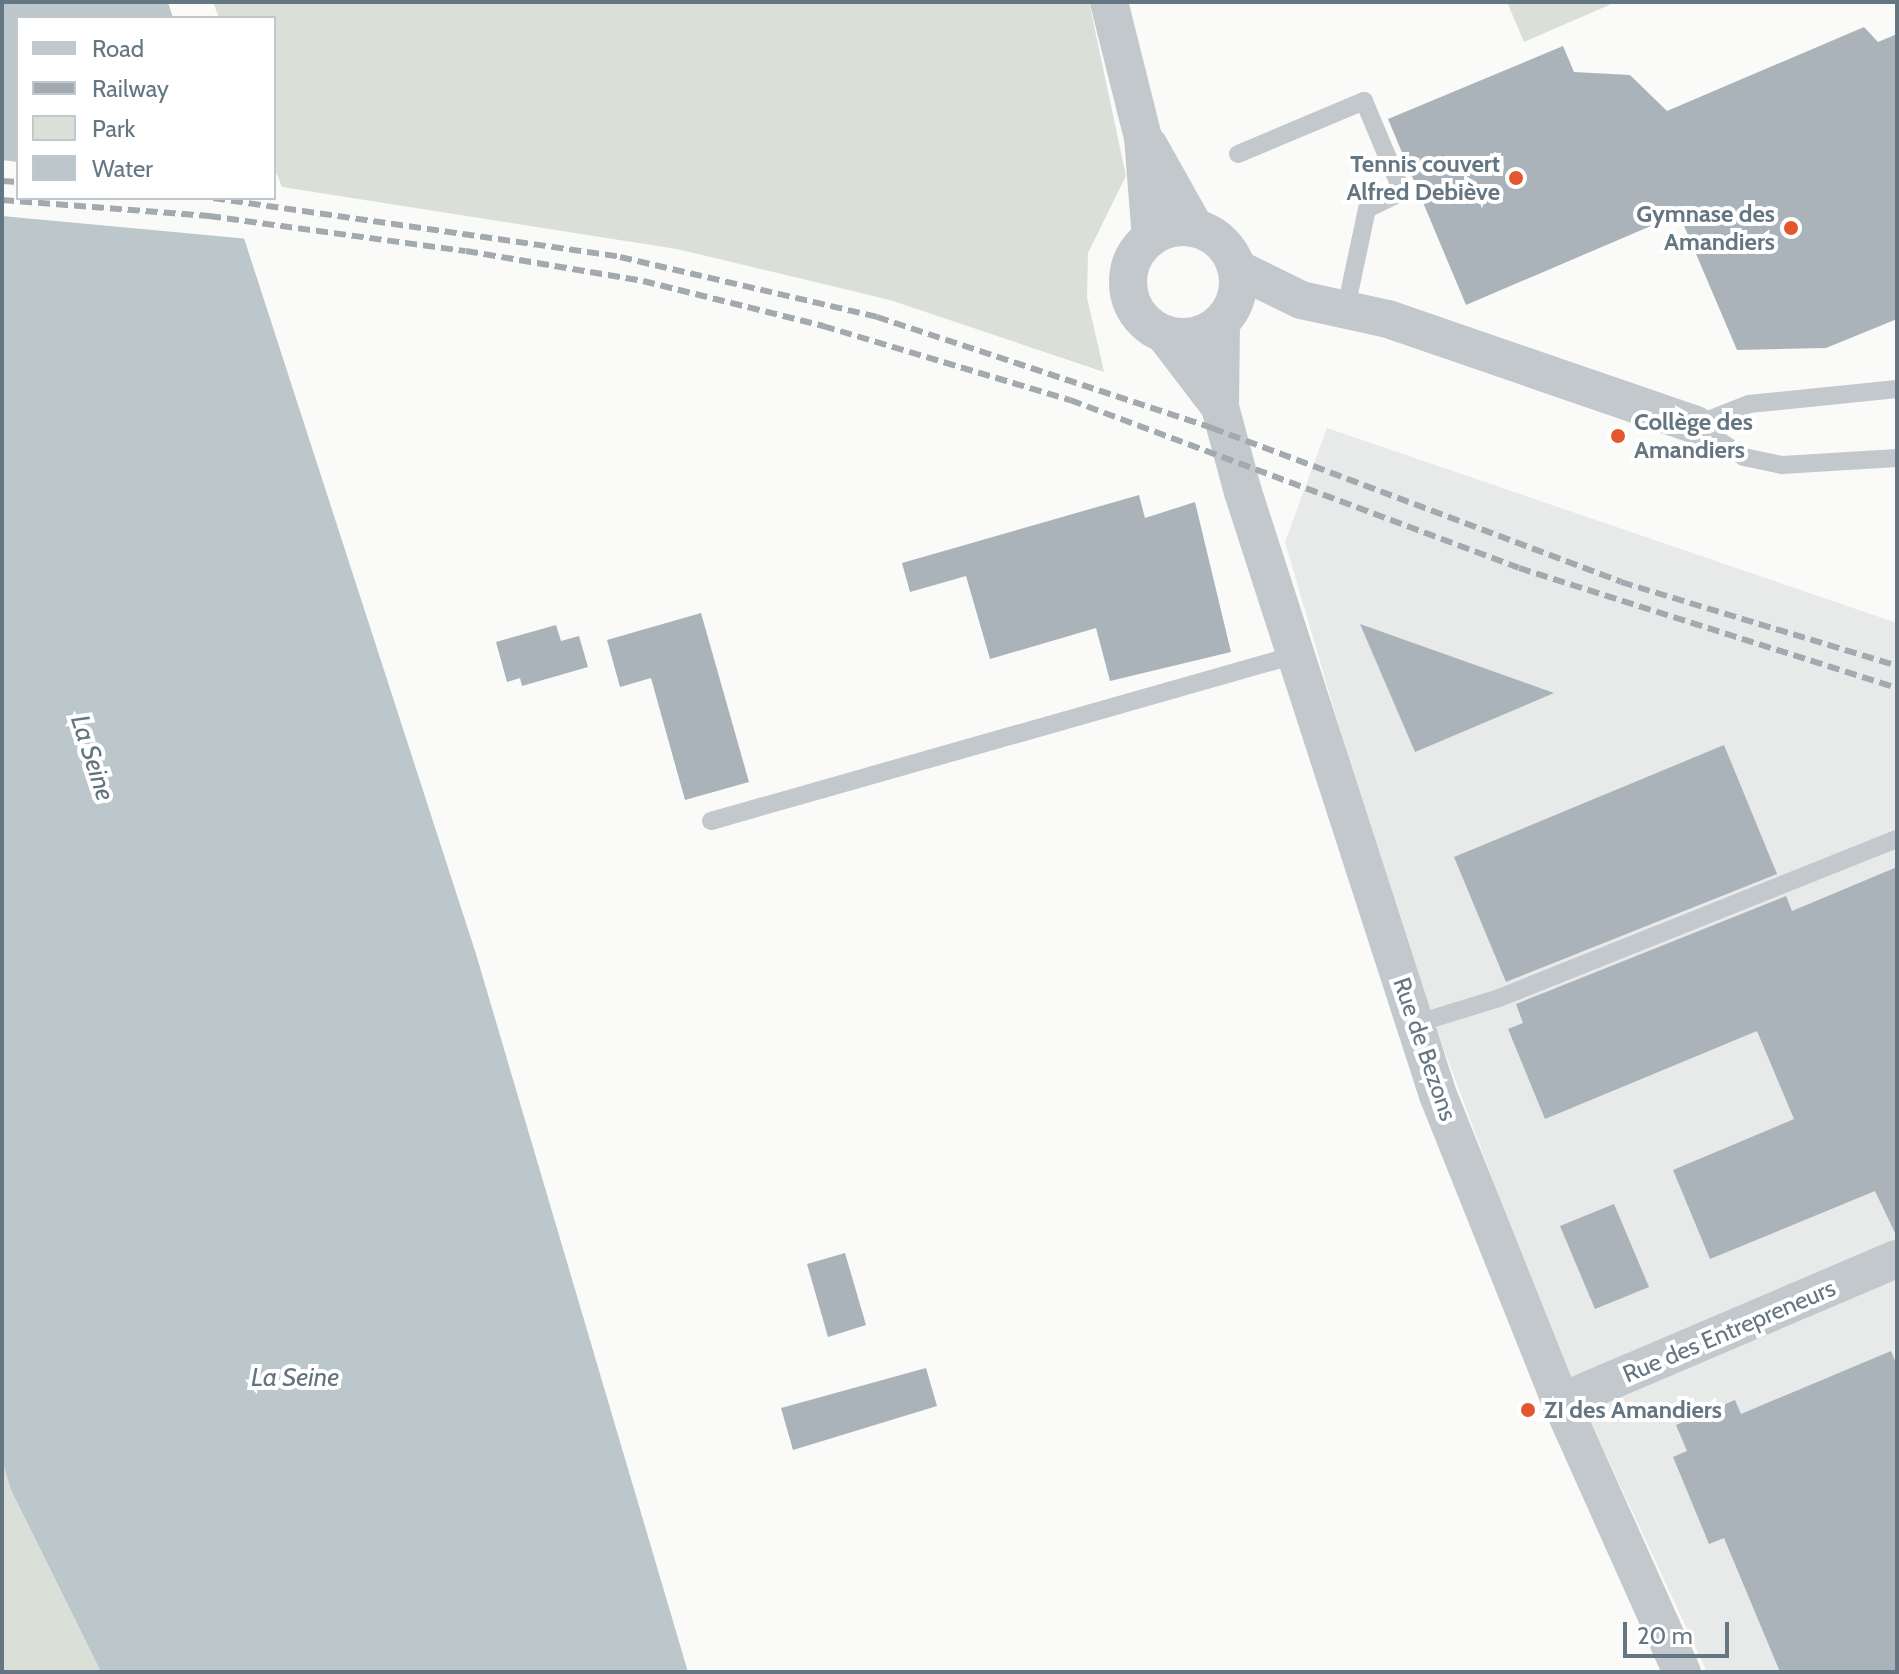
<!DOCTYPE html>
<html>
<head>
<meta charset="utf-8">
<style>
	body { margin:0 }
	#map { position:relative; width:1899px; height:1674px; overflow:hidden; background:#fafaf8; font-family:Cabin,sans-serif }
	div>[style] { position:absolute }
	.built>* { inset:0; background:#e8e9e9 }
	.green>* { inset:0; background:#dadfd7 }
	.water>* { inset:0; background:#bbc7cb }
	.pier>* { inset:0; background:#fafaf8 }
	.building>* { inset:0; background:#aab3b9 }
	.lane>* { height:18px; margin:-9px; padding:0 9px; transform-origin:9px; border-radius:9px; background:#c3c8cc }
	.street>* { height:38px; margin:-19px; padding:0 19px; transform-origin:19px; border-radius:19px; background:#c3c8cc }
	.street>.ring { margin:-19px; padding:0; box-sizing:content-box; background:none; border:38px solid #c3c8cc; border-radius:50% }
	.rail>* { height:6px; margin-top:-3px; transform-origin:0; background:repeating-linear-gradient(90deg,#a2aab0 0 12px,transparent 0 18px) }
	.dots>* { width:22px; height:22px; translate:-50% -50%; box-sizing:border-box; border:4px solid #fff; border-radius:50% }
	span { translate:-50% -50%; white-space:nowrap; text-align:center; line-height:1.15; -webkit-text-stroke:8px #fff; paint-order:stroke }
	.poi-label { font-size:24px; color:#657683; font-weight:700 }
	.right { translate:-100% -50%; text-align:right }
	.left { translate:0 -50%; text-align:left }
	.street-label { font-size:24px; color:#657683 }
	.water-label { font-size:26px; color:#60757c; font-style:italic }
	.frame { position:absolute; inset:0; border:4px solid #657683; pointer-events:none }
	.legend { position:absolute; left:16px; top:16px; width:260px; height:184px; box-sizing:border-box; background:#fff; border:2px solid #c1c8cd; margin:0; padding:10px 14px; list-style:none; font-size:24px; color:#657683 }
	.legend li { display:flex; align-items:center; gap:16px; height:40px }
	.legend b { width:40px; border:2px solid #c1c8cd }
	.scale { position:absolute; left:1623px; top:1622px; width:106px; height:36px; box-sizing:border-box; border:4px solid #657683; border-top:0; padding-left:10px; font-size:24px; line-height:28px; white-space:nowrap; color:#657683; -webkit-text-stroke:6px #fff; paint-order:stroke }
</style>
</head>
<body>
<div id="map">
	<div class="built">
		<i style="clip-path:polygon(1327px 428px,1897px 623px,1897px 1672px,1707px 1672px,1553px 1341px,1397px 924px,1285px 542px)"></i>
	</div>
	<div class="green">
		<i style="clip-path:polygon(213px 2px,1089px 2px,1126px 176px,1088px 253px,1087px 297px,1104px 372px,890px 300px,677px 249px,282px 187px,274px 167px,274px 18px,219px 18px)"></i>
		<i style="clip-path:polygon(1507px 2px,1616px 2px,1524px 42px)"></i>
		<i style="clip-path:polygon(2px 1460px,11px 1490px,101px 1672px,2px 1672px)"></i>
	</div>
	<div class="water">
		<i style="clip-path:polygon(2px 2px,168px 2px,173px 18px,18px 18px,18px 198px,231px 198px,476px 954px,688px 1672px,101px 1672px,11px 1490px,2px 1460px)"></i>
	</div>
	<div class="pier">
		<i style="clip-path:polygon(2px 160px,18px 162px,18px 198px,236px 198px,249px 239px,2px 216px)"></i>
	</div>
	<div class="building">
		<i style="clip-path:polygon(1864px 27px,1878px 42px,1897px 34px,1897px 319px,1826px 348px,1737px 350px,1679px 214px,1466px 305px,1388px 119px,1563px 46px,1574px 72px,1630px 75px,1667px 111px)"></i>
		<i style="clip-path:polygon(1139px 495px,1145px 518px,1195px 502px,1231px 652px,1110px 681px,1096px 628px,990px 659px,966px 576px,910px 592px,902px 563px)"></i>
		<i style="clip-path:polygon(701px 613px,749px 782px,685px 800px,651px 678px,620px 687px,607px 640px)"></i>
		<i style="clip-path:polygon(1360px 624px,1554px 693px,1415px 752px)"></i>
		<i style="clip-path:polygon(556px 625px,561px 641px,579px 636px,588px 667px,522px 686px,520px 678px,507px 682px,496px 642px)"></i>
		<i style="clip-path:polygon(1724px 745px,1777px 874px,1506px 982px,1454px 857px)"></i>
		<i style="clip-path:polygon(1897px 867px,1897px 1237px,1875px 1191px,1710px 1259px,1673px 1170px,1794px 1119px,1757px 1031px,1545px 1119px,1508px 1029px,1523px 1023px,1516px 1004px,1786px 896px,1792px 911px)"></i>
		<i style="clip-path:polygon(1614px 1204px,1649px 1287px,1595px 1309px,1560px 1226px)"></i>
		<i style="clip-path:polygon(845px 1253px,866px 1325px,828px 1337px,807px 1264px)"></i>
		<i style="clip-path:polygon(1891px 1351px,1897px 1366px,1897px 1672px,1780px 1672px,1724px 1538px,1709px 1544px,1678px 1469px,1673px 1457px,1687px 1451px,1676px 1425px,1735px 1400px,1741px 1414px)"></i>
		<i style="clip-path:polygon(926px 1368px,937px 1406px,793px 1450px,781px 1408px)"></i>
	</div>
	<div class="lane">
		<i style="left:1238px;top:154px;width:137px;rotate:-22.8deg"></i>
		<i style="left:1364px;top:101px;width:99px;rotate:67.3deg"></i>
		<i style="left:1402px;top:192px;width:39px;rotate:154deg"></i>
		<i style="left:1367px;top:209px;width:101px;rotate:102deg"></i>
		<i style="left:1897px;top:389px;width:149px;rotate:174.2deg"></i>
		<i style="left:1749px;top:404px;width:58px;rotate:158.7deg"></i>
		<i style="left:1695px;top:425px;width:59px;rotate:33.1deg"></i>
		<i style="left:1744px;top:457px;width:39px;rotate:12deg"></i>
		<i style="left:1782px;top:465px;width:115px;rotate:-3.5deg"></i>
		<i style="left:711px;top:821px;width:607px;rotate:-15.87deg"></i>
		<i style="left:1415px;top:1024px;width:88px;rotate:-17.2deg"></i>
		<i style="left:1499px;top:998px;width:429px;rotate:-21.8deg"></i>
	</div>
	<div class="street">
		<i style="left:1109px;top:2px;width:139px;rotate:75.9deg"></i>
		<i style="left:1143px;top:137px;width:101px;rotate:85.5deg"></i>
		<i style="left:1149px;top:146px;width:94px;rotate:60.7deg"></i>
		<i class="ring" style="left:1128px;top:227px;width:72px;height:72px"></i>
		<i style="left:1236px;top:268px;width:72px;rotate:26.2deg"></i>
		<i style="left:1301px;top:300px;width:89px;rotate:12.3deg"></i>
		<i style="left:1388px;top:319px;width:325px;rotate:19deg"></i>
		<i style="left:1221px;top:323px;width:84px;rotate:90.7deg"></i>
		<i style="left:1220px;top:407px;width:88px;rotate:74.9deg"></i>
		<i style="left:1243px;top:492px;width:634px;rotate:72.08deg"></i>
		<i style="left:1438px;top:1095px;width:331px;rotate:68.2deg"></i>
		<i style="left:1561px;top:1402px;width:296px;rotate:65.9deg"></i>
		<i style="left:1165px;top:335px;width:91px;rotate:52.6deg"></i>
		<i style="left:1561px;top:1402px;width:365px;rotate:-23.1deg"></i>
	</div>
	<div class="rail">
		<i style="left:2px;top:181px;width:16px;rotate:4deg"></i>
		<i style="left:213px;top:198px;width:411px;rotate:8.2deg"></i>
		<i style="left:620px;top:257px;width:264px;rotate:13.1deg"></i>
		<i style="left:877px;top:317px;width:353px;rotate:18.3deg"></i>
		<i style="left:1212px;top:428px;width:437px;rotate:20.6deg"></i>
		<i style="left:1621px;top:582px;width:288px;rotate:16.9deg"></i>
		<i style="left:2px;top:200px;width:208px;rotate:4.4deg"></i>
		<i style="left:209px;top:216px;width:259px;rotate:7.8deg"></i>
		<i style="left:466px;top:251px;width:180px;rotate:9.6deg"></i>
		<i style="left:643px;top:281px;width:186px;rotate:14deg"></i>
		<i style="left:823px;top:326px;width:258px;rotate:16.7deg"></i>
		<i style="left:1070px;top:400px;width:479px;rotate:20.5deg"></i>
		<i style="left:1519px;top:568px;width:397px;rotate:17.6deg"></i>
	</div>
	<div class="dots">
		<i style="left:1516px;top:178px;background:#e4572e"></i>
		<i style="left:1791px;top:228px;background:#e4572e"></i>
		<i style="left:1618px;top:436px;background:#e4572e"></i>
		<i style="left:1528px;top:1410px;background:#e4572e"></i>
	</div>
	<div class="poi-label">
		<span class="right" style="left:1500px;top:178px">Tennis couvert<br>Alfred Debiève</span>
		<span class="right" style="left:1775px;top:228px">Gymnase des<br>Amandiers</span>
		<span class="left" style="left:1634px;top:436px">Collège des<br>Amandiers</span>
		<span class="left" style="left:1544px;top:1410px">ZI des Amandiers</span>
	</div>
	<div class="street-label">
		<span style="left:1425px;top:1049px;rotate:71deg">Rue de Bezons</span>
		<span style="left:1729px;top:1331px;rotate:-23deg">Rue des Entrepreneurs</span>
	</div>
	<div class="water-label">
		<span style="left:92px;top:758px;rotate:72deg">La Seine</span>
		<span style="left:295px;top:1378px">La Seine</span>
	</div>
	<div class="frame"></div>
	<ul class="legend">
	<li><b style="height:10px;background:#c3c8cc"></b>Road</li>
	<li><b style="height:10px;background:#a2aab0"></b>Railway</li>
	<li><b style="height:22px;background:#dadfd7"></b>Park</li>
	<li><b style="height:22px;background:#bbc7cb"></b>Water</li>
	</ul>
	<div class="scale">20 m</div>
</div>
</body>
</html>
